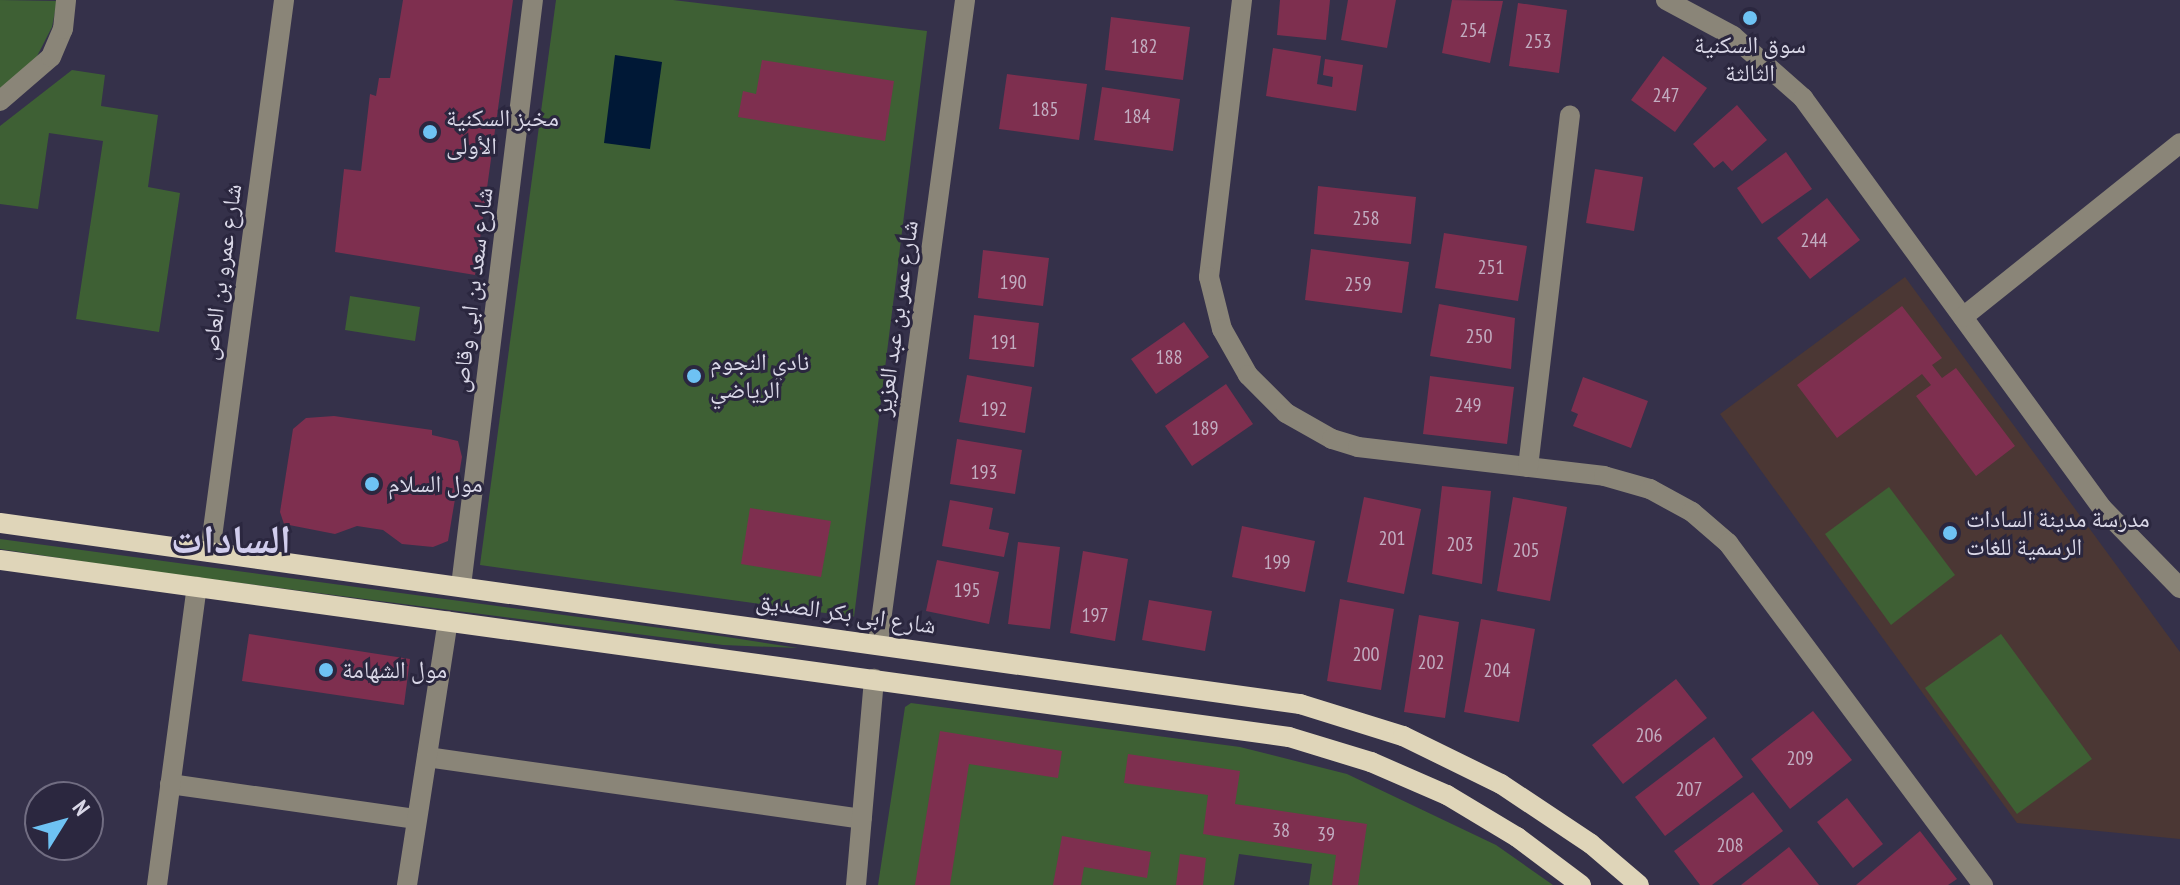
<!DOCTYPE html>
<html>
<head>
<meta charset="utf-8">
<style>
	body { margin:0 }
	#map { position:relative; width:2180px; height:885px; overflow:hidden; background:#35314a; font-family:"PT Sans Narrow","Noto Naskh Arabic",sans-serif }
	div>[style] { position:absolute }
	.education>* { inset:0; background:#4b3734 }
	.green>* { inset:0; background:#3e6034 }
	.water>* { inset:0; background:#001836 }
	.building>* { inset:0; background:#7e2f4f }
	.minor>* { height:20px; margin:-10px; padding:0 10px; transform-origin:10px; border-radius:10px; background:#8a8578 }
	.major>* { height:20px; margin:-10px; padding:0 10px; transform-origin:10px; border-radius:10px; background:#dfd5b9 }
	.dots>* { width:22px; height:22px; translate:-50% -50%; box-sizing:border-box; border:4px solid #2b273f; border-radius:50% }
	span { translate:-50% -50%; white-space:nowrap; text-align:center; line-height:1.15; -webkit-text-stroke:6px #2b273f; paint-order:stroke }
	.number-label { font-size:20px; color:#c2adc1 }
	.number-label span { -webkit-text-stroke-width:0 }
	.poi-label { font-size:24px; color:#d9d7e7 }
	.left { translate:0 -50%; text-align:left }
	.street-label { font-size:24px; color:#d9d7e7 }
	.town-label { font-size:40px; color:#d1cded; font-weight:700 }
	.north { position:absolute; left:24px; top:781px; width:80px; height:80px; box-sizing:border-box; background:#2b273f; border:2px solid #716d82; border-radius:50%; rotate:53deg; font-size:22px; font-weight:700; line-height:32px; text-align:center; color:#d9d7e7 }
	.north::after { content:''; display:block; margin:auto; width:28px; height:36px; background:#6ec2f3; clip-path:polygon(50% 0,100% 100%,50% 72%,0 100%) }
</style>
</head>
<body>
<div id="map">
	<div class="education">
		<i style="clip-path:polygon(1905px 277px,2180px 652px,2180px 839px,2017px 823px,1720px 414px)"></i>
	</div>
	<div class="green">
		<i style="clip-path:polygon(0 0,57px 1px,52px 27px,33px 64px,0 90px)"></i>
		<i style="clip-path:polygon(556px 0,673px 0,927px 31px,854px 617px,480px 565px)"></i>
		<i style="clip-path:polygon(72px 70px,105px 75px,101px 106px,158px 115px,148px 187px,180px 193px,159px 332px,76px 319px,103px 141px,49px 133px,38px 209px,0 204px,0 126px)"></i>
		<i style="clip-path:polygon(350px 296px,420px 307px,415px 341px,345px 330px)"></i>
		<i style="clip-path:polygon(1889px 487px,1955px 575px,1891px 625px,1825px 534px)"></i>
		<i style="clip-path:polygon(0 539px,727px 637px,798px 648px,723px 645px,139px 570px,0 549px)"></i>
		<i style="clip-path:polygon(2001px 634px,2092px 759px,2017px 814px,1925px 688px)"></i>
		<i style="clip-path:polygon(911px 703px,1240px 747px,1347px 774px,1496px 845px,1553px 885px,1309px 885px,1312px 864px,1239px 854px,1234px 885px,878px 885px,905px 707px)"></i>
	</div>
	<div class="water">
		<i style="clip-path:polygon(615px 55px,662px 62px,650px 149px,604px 143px)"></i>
	</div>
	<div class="building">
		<i style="clip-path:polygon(403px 0,513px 0,475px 275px,335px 252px,344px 169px,361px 171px,370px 94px,376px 96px,379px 78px,390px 78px)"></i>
		<i style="clip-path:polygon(1280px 0,1330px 0,1326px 40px,1277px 35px)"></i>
		<i style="clip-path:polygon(1348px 0,1396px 0,1387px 48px,1341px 40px)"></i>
		<i style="clip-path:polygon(1452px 0,1503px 1px,1490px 63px,1442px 53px)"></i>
		<i style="clip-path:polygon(1518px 3px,1567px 10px,1559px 73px,1509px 66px)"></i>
		<i style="clip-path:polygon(1111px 17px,1190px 27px,1183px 80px,1105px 70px)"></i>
		<i style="clip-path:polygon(1273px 48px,1321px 56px,1317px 84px,1332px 87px,1333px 77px,1323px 75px,1325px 59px,1363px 65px,1356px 111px,1266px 96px)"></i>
		<i style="clip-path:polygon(1663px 56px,1707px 88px,1675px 132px,1631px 100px)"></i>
		<i style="clip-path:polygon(762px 60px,894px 81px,885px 141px,738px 117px,743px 91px,756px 94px)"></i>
		<i style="clip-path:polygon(1007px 74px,1087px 84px,1079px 140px,999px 129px)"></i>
		<i style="clip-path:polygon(1102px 87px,1180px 99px,1173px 151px,1094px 140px)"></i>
		<i style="clip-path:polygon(1737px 105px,1767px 140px,1732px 171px,1723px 161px,1714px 168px,1693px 144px)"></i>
		<i style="clip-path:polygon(1786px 152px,1812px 189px,1762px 224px,1737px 188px)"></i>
		<i style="clip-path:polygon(1595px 169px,1643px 177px,1634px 231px,1586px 223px)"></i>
		<i style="clip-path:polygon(1318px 186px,1416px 197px,1411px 244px,1314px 234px)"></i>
		<i style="clip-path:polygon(1827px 198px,1860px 240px,1810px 279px,1777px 238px)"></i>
		<i style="clip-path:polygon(1444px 233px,1527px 246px,1518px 301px,1435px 288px)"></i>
		<i style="clip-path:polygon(1311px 249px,1409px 262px,1402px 313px,1305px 300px)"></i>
		<i style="clip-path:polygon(983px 250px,1049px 258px,1043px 306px,978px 298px)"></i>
		<i style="clip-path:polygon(1439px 304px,1515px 318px,1511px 369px,1430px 356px)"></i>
		<i style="clip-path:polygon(1902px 306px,1942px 358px,1932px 365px,1942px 378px,1956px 368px,2015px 446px,1976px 476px,1916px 396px,1931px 385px,1922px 374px,1837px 438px,1797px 385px)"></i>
		<i style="clip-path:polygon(974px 315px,1039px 323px,1034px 367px,969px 359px)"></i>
		<i style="clip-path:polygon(1184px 322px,1209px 357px,1156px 394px,1131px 359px)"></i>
		<i style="clip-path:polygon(967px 375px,1032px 387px,1025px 433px,959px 422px)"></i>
		<i style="clip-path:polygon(1430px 376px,1514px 387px,1507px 444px,1423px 434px)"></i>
		<i style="clip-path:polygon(1583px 377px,1648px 401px,1631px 448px,1573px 426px,1578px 414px,1571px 411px)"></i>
		<i style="clip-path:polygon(1226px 384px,1253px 424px,1192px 466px,1165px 426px)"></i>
		<i style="clip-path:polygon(334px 416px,432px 430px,432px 435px,458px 441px,462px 457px,448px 541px,433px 547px,402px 544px,383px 530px,357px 526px,335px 534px,284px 524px,280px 512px,293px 429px,306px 418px)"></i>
		<i style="clip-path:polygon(957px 439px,1022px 450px,1015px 494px,950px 484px)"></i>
		<i style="clip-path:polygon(1442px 486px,1491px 491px,1482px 584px,1432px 574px)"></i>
		<i style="clip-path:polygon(1364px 497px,1421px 509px,1404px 594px,1347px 582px)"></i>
		<i style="clip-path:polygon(1513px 497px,1567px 507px,1550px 601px,1497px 591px)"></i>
		<i style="clip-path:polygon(950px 500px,993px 508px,989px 529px,1009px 533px,1004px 557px,942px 546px)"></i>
		<i style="clip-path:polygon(750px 508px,831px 521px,821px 577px,741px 564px)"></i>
		<i style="clip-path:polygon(1242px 526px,1315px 541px,1305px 592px,1232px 577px)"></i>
		<i style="clip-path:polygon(1018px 542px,1060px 547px,1050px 629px,1008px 624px)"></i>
		<i style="clip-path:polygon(1083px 551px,1128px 559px,1115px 641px,1070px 633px)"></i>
		<i style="clip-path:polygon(937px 560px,999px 572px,989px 624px,926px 611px)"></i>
		<i style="clip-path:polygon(1340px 599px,1394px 609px,1381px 690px,1327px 681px)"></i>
		<i style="clip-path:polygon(1149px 600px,1212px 611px,1205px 651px,1142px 640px)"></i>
		<i style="clip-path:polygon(1419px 615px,1459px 622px,1445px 718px,1404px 712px)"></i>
		<i style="clip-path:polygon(1481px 619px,1535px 629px,1519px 722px,1464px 712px)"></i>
		<i style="clip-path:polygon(249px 634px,410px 659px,404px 705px,242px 681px)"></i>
		<i style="clip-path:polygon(1676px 679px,1707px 718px,1623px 784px,1592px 745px)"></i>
		<i style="clip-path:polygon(1813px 711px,1852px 760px,1790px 809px,1751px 759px)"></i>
		<i style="clip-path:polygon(940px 731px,1062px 751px,1058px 778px,969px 764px,950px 885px,915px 885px)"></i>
		<i style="clip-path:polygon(1714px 737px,1743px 777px,1665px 836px,1635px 797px)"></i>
		<i style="clip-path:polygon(1128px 754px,1240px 771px,1235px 804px,1367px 824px,1358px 885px,1332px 885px,1336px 855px,1203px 834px,1208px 795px,1124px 783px)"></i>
		<i style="clip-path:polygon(1753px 792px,1783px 831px,1712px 885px,1700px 885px,1674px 851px)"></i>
		<i style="clip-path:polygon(1847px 798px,1883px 844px,1853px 868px,1817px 822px)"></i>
		<i style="clip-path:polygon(1920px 831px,1957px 879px,1948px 885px,1856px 885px)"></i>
		<i style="clip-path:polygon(1062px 836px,1151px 852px,1147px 878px,1084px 867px,1081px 885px,1053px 885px)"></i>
		<i style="clip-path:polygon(1789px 847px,1819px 885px,1741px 885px)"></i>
		<i style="clip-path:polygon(1180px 854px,1206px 858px,1203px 885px,1176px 885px)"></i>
	</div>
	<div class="minor">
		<i style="left:1242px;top:0;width:279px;rotate:96.8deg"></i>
		<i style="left:1209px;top:277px;width:54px;rotate:76deg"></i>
		<i style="left:1222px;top:329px;width:53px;rotate:60.5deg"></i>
		<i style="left:1248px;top:375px;width:54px;rotate:45deg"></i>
		<i style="left:1286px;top:413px;width:53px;rotate:29.5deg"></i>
		<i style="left:1332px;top:439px;width:27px;rotate:17deg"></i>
		<i style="left:1358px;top:447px;width:248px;rotate:6.7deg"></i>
		<i style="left:1604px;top:476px;width:48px;rotate:15.8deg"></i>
		<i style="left:1650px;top:489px;width:48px;rotate:28.7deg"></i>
		<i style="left:1692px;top:512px;width:48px;rotate:40.7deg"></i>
		<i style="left:1728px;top:543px;width:427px;rotate:53.3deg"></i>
		<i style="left:1666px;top:0;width:76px;rotate:28.2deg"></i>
		<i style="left:1733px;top:36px;width:94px;rotate:41.5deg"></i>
		<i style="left:1803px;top:98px;width:507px;rotate:53.9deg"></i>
		<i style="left:2102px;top:508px;width:112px;rotate:45.7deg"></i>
		<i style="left:0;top:101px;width:67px;rotate:-40.8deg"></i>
		<i style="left:51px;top:57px;width:30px;rotate:-67deg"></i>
		<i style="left:63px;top:29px;width:29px;rotate:-84deg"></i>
		<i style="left:1963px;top:317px;width:278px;rotate:-38.7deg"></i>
		<i style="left:1528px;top:467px;width:354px;rotate:-83.2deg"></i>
		<i style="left:210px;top:552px;width:557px;rotate:-82.36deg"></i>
		<i style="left:461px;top:586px;width:590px;rotate:-83deg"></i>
		<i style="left:878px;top:643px;width:649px;rotate:-82.29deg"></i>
		<i style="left:427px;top:757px;width:439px;rotate:8.1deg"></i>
		<i style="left:170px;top:784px;width:249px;rotate:8.1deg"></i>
		<i style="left:157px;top:885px;width:301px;rotate:-82.4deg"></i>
		<i style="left:407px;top:885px;width:267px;rotate:-81.2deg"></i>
		<i style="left:856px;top:885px;width:207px;rotate:-85deg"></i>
	</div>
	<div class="major">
		<i style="left:0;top:523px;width:1313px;rotate:7.93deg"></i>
		<i style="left:1300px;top:704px;width:108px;rotate:17.3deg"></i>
		<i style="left:1403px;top:736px;width:109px;rotate:26.1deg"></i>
		<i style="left:1501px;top:784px;width:108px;rotate:33.7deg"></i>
		<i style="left:1591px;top:844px;width:63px;rotate:40.5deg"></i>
		<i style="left:0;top:560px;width:1301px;rotate:7.82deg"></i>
		<i style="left:1289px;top:737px;width:86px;rotate:17deg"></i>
		<i style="left:1371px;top:762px;width:83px;rotate:23.5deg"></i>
		<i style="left:1447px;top:795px;width:82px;rotate:31deg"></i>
		<i style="left:1517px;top:837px;width:80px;rotate:36.9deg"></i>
	</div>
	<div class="dots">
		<i style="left:1750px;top:18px;background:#6ec2f3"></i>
		<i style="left:430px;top:132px;background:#6ec2f3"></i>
		<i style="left:694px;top:376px;background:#6ec2f3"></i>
		<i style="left:372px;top:484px;background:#6ec2f3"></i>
		<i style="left:1950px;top:533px;background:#6ec2f3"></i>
		<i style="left:326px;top:670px;background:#6ec2f3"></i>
	</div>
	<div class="number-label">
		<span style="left:1473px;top:30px">254</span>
		<span style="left:1538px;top:41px">253</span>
		<span style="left:1144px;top:46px">182</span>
		<span style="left:1666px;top:95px">247</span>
		<span style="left:1045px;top:109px">185</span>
		<span style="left:1137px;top:116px">184</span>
		<span style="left:1366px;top:218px">258</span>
		<span style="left:1814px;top:240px">244</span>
		<span style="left:1491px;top:267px">251</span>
		<span style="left:1013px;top:282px">190</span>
		<span style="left:1358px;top:284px">259</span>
		<span style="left:1479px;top:336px">250</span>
		<span style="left:1004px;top:342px">191</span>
		<span style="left:1169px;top:357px">188</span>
		<span style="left:1468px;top:405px">249</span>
		<span style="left:994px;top:409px">192</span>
		<span style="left:1205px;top:428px">189</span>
		<span style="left:984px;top:472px">193</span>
		<span style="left:1392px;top:538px">201</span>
		<span style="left:1460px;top:544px">203</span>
		<span style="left:1526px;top:550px">205</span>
		<span style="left:1277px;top:562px">199</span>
		<span style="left:967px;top:590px">195</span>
		<span style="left:1095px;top:615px">197</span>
		<span style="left:1366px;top:654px">200</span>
		<span style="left:1431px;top:662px">202</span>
		<span style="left:1497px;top:670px">204</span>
		<span style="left:1649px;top:735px">206</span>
		<span style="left:1800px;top:758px">209</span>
		<span style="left:1689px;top:789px">207</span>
		<span style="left:1281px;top:830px">38</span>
		<span style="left:1326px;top:834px">39</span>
		<span style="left:1730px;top:845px">208</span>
	</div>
	<div class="poi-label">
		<span style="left:1750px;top:59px">سوق السكنية<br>الثالثة</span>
		<span class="left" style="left:446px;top:132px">مخبز السكنية<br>الأولى</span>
		<span class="left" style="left:710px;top:376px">نادي النجوم<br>الرياضي</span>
		<span class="left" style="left:388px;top:484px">مول السلام</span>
		<span class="left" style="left:1966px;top:533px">مدرسة مدينة السادات<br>الرسمية للغات</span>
		<span class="left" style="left:342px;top:670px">مول الشهامة</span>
	</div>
	<div class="street-label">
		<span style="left:221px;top:272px;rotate:-82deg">شارع عمرو بن العاص</span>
		<span style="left:472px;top:290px;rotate:-83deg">شارع سعد بن ابى وقاص</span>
		<span style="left:896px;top:318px;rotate:-82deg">شارع عمر بن عبد العزيز</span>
		<span style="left:846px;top:613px;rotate:8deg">شارع ابى بكر الصديق</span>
	</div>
	<div class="town-label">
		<span style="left:231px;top:538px">السادات</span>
	</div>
	<div class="north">N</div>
</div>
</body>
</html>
